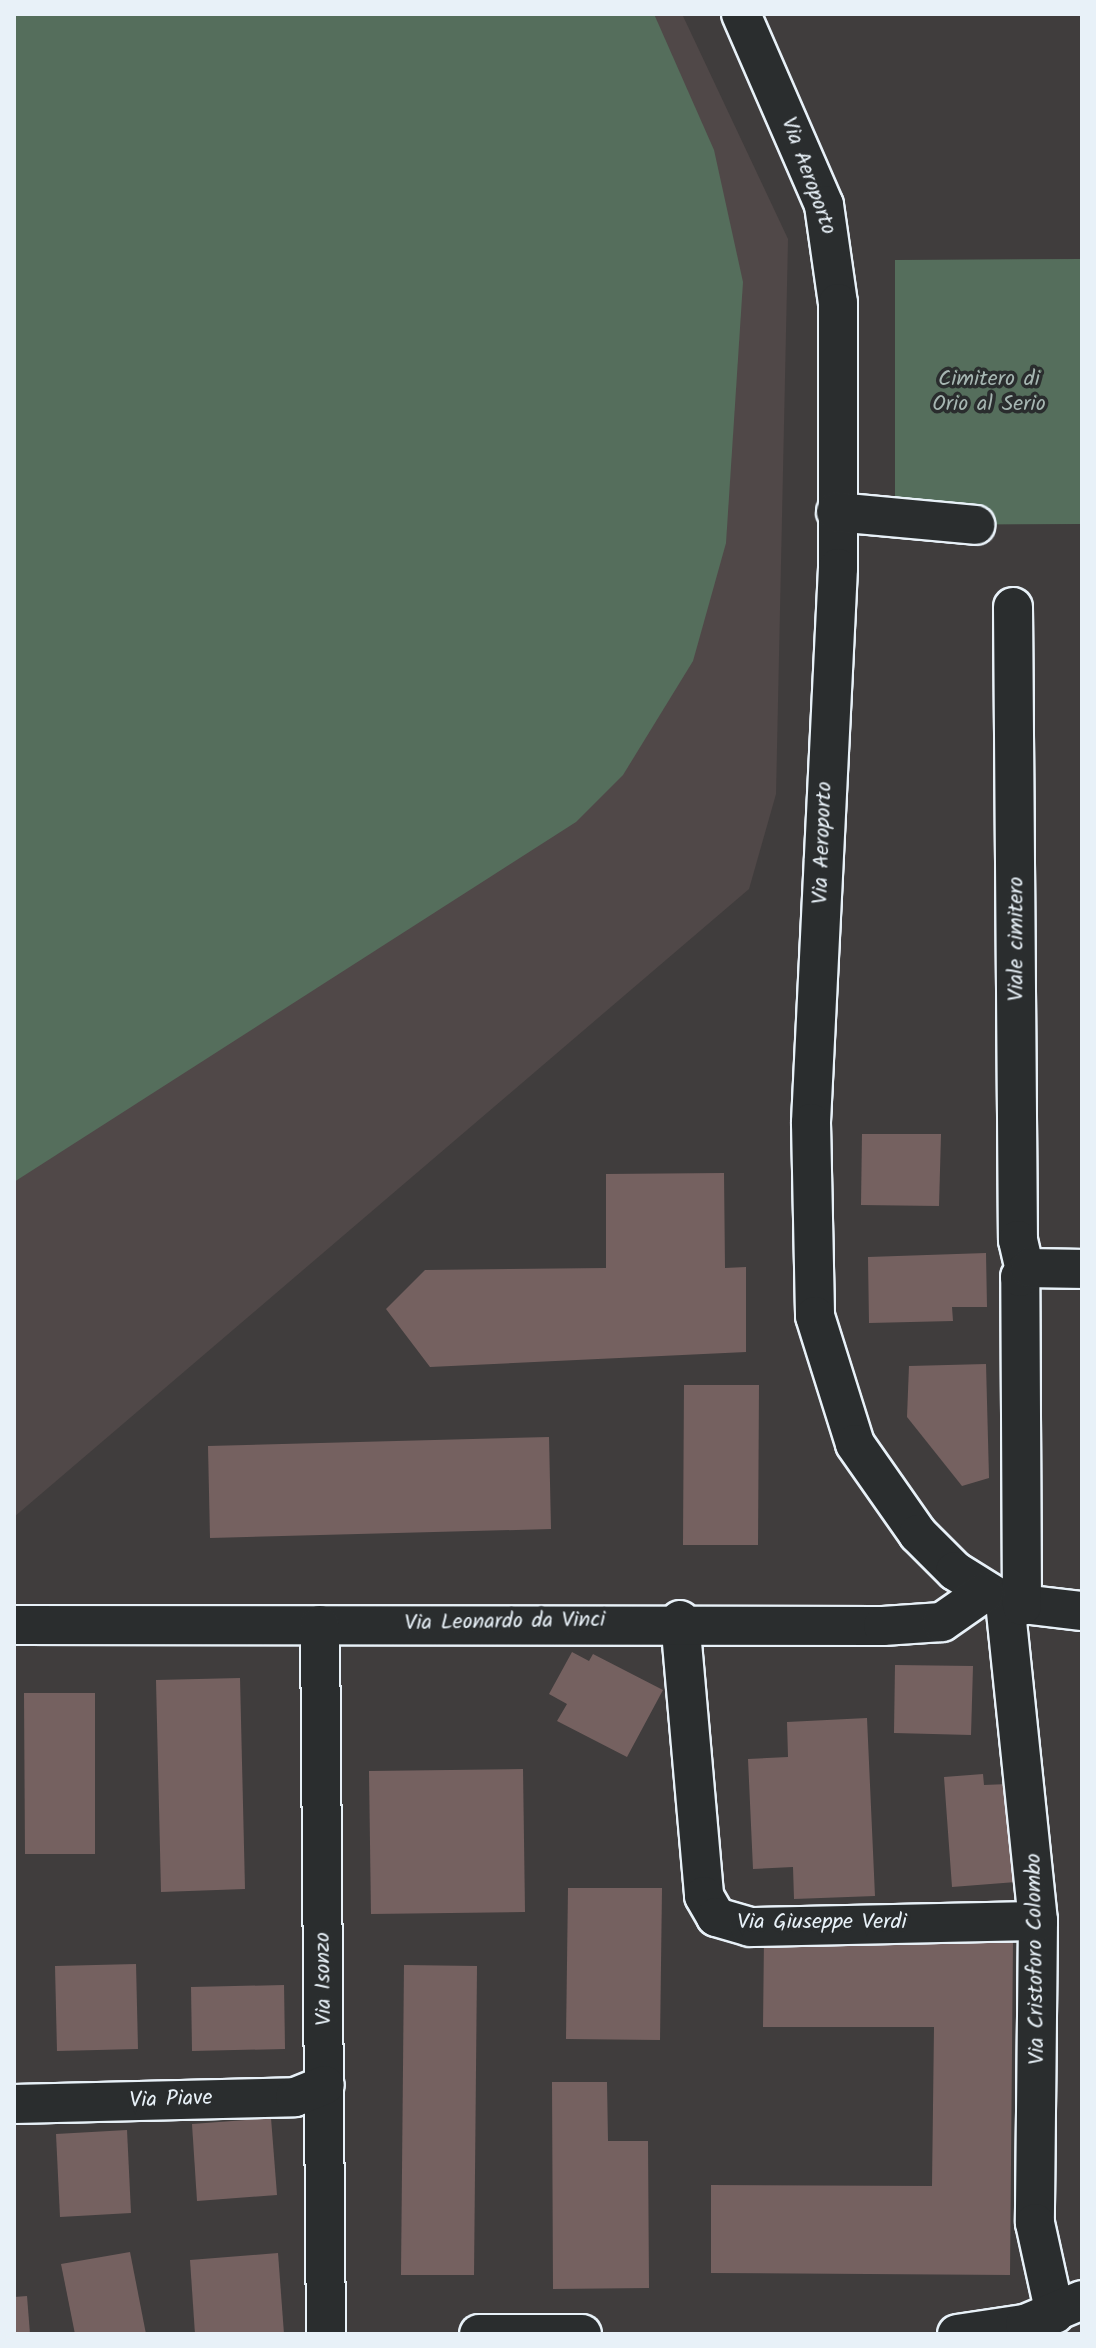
<!DOCTYPE html>
<html>
<head>
<meta charset="utf-8">
<style>
	body { margin:0 }
	#map { position:relative; width:1096px; height:2348px; overflow:hidden; background:#403d3d; font-family:Kalam,sans-serif }
	div>[style] { position:absolute }
	.built>* { inset:0; background:#504848 }
	.green>* { inset:0; background:#556e5c }
	.building>* { inset:0; background:#756160 }
	.roads { filter:drop-shadow(2px 0 #e8f1f8) drop-shadow(-2px 0 #e8f1f8) drop-shadow(0 2px #e8f1f8) drop-shadow(0 -2px #e8f1f8) }
	.street>* { height:38px; margin:-19px; padding:0 19px; transform-origin:19px; border-radius:19px; background:#2a2d2e }
	span { translate:-50% -50%; white-space:nowrap; text-align:center; line-height:1.15; -webkit-text-stroke:7px #2a2d2e; paint-order:stroke }
	.street-label { font-size:22px; color:#e8f1f8 }
	.park-label { font-size:22px; color:#a6b6b2 }
	.frame { position:absolute; inset:0; border:16px solid #e8f1f8; pointer-events:none }
</style>
</head>
<body>
<div id="map">
	<div class="built">
		<i style="clip-path:polygon(14px 14px,682px 14px,788px 239px,776px 794px,749px 889px,14px 1517px)"></i>
	</div>
	<div class="green">
		<i style="clip-path:polygon(14px 14px,654px 14px,714px 150px,743px 282px,726px 543px,693px 661px,623px 775px,576px 822px,14px 1182px)"></i>
		<i style="clip-path:polygon(1082px 259px,1082px 524px,895px 525px,895px 260px)"></i>
	</div>
	<div class="building">
		<i style="clip-path:polygon(862px 1134px,941px 1134px,939px 1206px,861px 1205px)"></i>
		<i style="clip-path:polygon(724px 1173px,725px 1268px,746px 1267px,746px 1352px,430px 1367px,386px 1309px,425px 1270px,606px 1268px,606px 1174px)"></i>
		<i style="clip-path:polygon(986px 1253px,987px 1307px,952px 1307px,953px 1321px,869px 1323px,868px 1257px)"></i>
		<i style="clip-path:polygon(986px 1364px,989px 1478px,962px 1486px,907px 1417px,909px 1366px)"></i>
		<i style="clip-path:polygon(684px 1385px,759px 1385px,758px 1545px,683px 1545px)"></i>
		<i style="clip-path:polygon(549px 1437px,551px 1529px,210px 1538px,208px 1446px)"></i>
		<i style="clip-path:polygon(572px 1652px,589px 1661px,593px 1654px,663px 1690px,627px 1757px,557px 1721px,567px 1704px,549px 1694px)"></i>
		<i style="clip-path:polygon(895px 1665px,973px 1666px,971px 1735px,894px 1733px)"></i>
		<i style="clip-path:polygon(240px 1678px,245px 1889px,161px 1892px,156px 1680px)"></i>
		<i style="clip-path:polygon(24px 1693px,95px 1693px,95px 1854px,25px 1854px)"></i>
		<i style="clip-path:polygon(867px 1718px,875px 1896px,794px 1899px,793px 1867px,753px 1869px,748px 1759px,788px 1757px,787px 1722px)"></i>
		<i style="clip-path:polygon(523px 1769px,525px 1912px,371px 1914px,369px 1771px)"></i>
		<i style="clip-path:polygon(983px 1774px,984px 1785px,1008px 1784px,1016px 1882px,952px 1887px,944px 1777px)"></i>
		<i style="clip-path:polygon(568px 1888px,662px 1888px,660px 2040px,566px 2039px)"></i>
		<i style="clip-path:polygon(764px 1937px,1013px 1939px,1010px 2275px,711px 2273px,711px 2185px,932px 2186px,934px 2027px,763px 2027px)"></i>
		<i style="clip-path:polygon(136px 1964px,138px 2049px,57px 2051px,55px 1966px)"></i>
		<i style="clip-path:polygon(404px 1965px,477px 1966px,474px 2275px,401px 2275px)"></i>
		<i style="clip-path:polygon(284px 1985px,285px 2049px,192px 2051px,191px 1987px)"></i>
		<i style="clip-path:polygon(552px 2082px,607px 2082px,608px 2141px,648px 2141px,649px 2288px,553px 2289px)"></i>
		<i style="clip-path:polygon(271px 2118px,277px 2195px,197px 2201px,192px 2124px)"></i>
		<i style="clip-path:polygon(127px 2130px,131px 2213px,60px 2217px,56px 2134px)"></i>
		<i style="clip-path:polygon(130px 2252px,146px 2334px,75px 2334px,61px 2264px)"></i>
		<i style="clip-path:polygon(278px 2253px,284px 2334px,195px 2334px,190px 2260px)"></i>
		<i style="clip-path:polygon(27px 2296px,30px 2334px,14px 2334px,14px 2297px)"></i>
	</div>
	<div class="roads">
		<div class="street">
			<i style="left:741px;top:14px;width:208px;rotate:66.5deg"></i>
			<i style="left:824px;top:205px;width:99px;rotate:81.9deg"></i>
			<i style="left:838px;top:303px;width:265px;rotate:90deg"></i>
			<i style="left:838px;top:568px;width:556px;rotate:92.79deg"></i>
			<i style="left:811px;top:1123px;width:193px;rotate:88.8deg"></i>
			<i style="left:815px;top:1316px;width:134px;rotate:72.6deg"></i>
			<i style="left:855px;top:1444px;width:110px;rotate:55deg"></i>
			<i style="left:918px;top:1534px;width:52px;rotate:45deg"></i>
			<i style="left:955px;top:1571px;width:59px;rotate:31.8deg"></i>
			<i style="left:1005px;top:1602px;width:78px;rotate:6.7deg"></i>
			<i style="left:836px;top:512px;width:140px;rotate:5.3deg"></i>
			<i style="left:1013px;top:607px;width:633px;rotate:89.55deg"></i>
			<i style="left:1018px;top:1240px;width:31px;rotate:77deg"></i>
			<i style="left:1005px;top:1602px;width:321px;rotate:84.1deg"></i>
			<i style="left:1038px;top:1921px;width:302px;rotate:90.6deg"></i>
			<i style="left:1035px;top:2223px;width:93px;rotate:77.6deg"></i>
			<i style="left:1022px;top:1606px;width:329px;rotate:-90.3deg"></i>
			<i style="left:1020px;top:1277px;width:13px;rotate:-42deg"></i>
			<i style="left:1030px;top:1268px;width:52px;rotate:1.1deg"></i>
			<i style="left:680px;top:1620px;width:277px;rotate:85deg"></i>
			<i style="left:704px;top:1896px;width:24px;rotate:60deg"></i>
			<i style="left:716px;top:1917px;width:35px;rotate:16deg"></i>
			<i style="left:750px;top:1927px;width:288px;rotate:-1.2deg"></i>
			<i style="left:14px;top:1625px;width:869px;rotate:0.07deg"></i>
			<i style="left:883px;top:1626px;width:59px;rotate:-3.9deg"></i>
			<i style="left:942px;top:1622px;width:52px;rotate:-34.9deg"></i>
			<i style="left:320px;top:1625px;width:709px;rotate:89.52deg"></i>
			<i style="left:14px;top:2104px;width:281px;rotate:-1.4deg"></i>
			<i style="left:295px;top:2097px;width:32px;rotate:-22deg"></i>
			<i style="left:479px;top:2334px;width:103px"></i>
			<i style="left:957px;top:2334px;width:69px;rotate:-8.4deg"></i>
			<i style="left:1025px;top:2324px;width:62px;rotate:-22.8deg"></i>
		</div>
	</div>
	<div class="street-label">
		<span style="left:808px;top:176px;rotate:70deg">Via Aeroporto</span>
		<span style="left:823px;top:843px;rotate:-88deg">Via Aeroporto</span>
		<span style="left:1017px;top:939px;rotate:-90deg">Viale cimitero</span>
		<span style="left:505px;top:1622px;rotate:-1deg">Via Leonardo da Vinci</span>
		<span style="left:822px;top:1923px">Via Giuseppe Verdi</span>
		<span style="left:1036px;top:1959px;rotate:-91deg">Via Cristoforo Colombo</span>
		<span style="left:324px;top:1979px;rotate:-91deg">Via Isonzo</span>
		<span style="left:171px;top:2100px;rotate:-2deg">Via Piave</span>
	</div>
	<div class="park-label">
		<span style="left:989px;top:392px">Cimitero di<br>Orio al Serio</span>
	</div>
	<div class="frame"></div>
</div>
</body>
</html>
